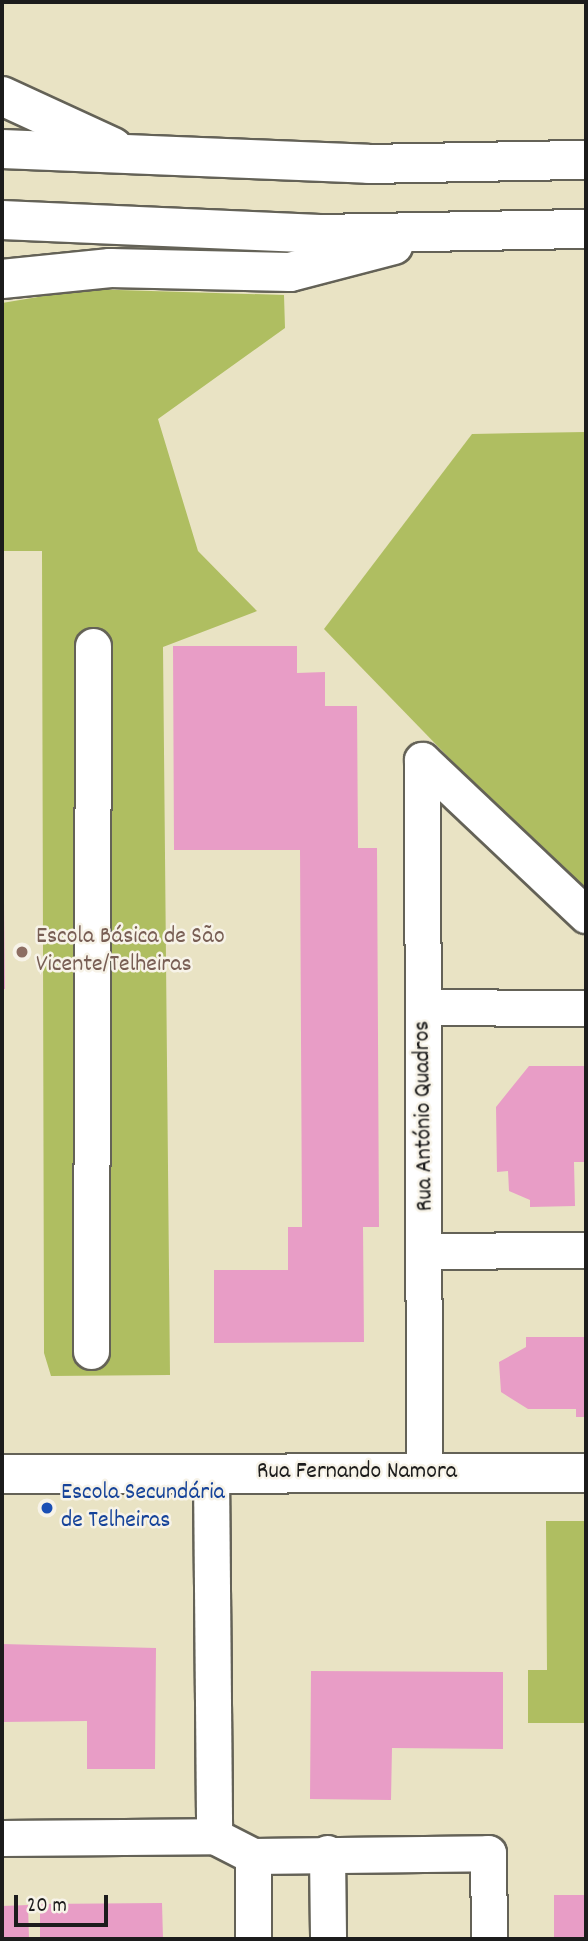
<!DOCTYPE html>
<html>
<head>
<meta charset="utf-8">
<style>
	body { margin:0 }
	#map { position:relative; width:588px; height:1941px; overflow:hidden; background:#e9e3c4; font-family:Dekko,sans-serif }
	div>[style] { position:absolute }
	.green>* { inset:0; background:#afbe61 }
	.building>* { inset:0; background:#e89dc6 }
	.roads { filter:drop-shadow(2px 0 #646257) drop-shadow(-2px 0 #646257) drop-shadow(0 2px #646257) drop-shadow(0 -2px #646257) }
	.minor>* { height:35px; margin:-17.5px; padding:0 17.5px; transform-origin:17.5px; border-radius:17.5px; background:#fff }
	.tertiary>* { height:38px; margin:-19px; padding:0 19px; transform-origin:19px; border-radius:19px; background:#fff }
	.trunk>* { height:38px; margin:-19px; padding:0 19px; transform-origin:19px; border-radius:19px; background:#fff }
	.dots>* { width:19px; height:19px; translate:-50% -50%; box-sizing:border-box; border:4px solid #f7f3e8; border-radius:50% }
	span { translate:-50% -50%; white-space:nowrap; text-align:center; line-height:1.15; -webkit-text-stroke:5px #f7f3e8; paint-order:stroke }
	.education-label { font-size:24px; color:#785e54 }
	.left { translate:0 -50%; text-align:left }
	.street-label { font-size:24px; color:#1c1c1c }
	.transit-label { font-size:24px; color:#164399 }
	.frame { position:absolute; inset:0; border:4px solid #1c1c1c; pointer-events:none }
	.scale { position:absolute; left:14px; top:1895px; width:94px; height:32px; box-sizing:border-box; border:4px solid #1c1c1c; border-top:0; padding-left:9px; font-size:21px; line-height:24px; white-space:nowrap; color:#1c1c1c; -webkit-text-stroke:5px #f7f3e8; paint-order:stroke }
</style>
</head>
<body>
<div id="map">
	<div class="green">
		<i style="clip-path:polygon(86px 289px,284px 295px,285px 328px,158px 419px,198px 551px,257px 611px,163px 647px,170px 1375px,51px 1376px,44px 1353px,42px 551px,2px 551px,2px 303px)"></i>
		<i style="clip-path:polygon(586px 432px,586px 899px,324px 629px,472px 434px)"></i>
		<i style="clip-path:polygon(546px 1521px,586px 1521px,586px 1723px,528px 1723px,528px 1670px,547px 1670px)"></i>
	</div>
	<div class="building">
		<i style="clip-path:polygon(173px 646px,297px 646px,297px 673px,325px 672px,325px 706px,357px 706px,358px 848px,377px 848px,379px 1227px,363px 1227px,364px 1342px,214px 1343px,214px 1270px,288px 1270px,288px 1227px,302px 1227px,300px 850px,174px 850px)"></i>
		<i style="clip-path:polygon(2px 902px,4px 902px,5px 989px,2px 989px)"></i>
		<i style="clip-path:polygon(529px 1066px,586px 1066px,586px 1162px,574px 1162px,575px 1206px,530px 1207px,530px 1200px,509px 1191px,508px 1171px,497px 1172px,496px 1107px)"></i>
		<i style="clip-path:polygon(526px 1337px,586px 1337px,586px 1417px,576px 1417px,576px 1409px,528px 1409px,501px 1392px,499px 1362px,526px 1347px)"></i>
		<i style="clip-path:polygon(2px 1644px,156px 1648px,155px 1769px,87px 1769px,87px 1721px,2px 1722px)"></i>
		<i style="clip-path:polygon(311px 1671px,503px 1672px,503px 1749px,392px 1748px,391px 1800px,310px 1799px)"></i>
		<i style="clip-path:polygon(554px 1895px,586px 1895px,586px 1939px,554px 1939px)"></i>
		<i style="clip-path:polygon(162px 1903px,163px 1939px,40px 1939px,40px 1904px)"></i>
		<i style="clip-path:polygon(28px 1905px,29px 1939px,2px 1939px,2px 1906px)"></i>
	</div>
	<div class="roads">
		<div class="minor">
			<i style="left:422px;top:760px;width:713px;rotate:89.84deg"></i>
			<i style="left:422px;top:760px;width:226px;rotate:43.4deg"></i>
			<i style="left:424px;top:1007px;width:162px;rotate:0.4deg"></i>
			<i style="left:426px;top:1251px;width:160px;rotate:-0.4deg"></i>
			<i style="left:91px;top:1351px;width:705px;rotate:-89.84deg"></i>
			<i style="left:211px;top:1473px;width:363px;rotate:89.5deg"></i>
			<i style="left:2px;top:1838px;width:212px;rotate:-0.5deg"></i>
			<i style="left:214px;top:1836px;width:44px;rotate:27.1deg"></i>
			<i style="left:253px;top:1856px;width:235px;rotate:-0.7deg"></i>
			<i style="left:488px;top:1853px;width:86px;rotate:89.3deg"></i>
			<i style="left:327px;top:1853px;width:86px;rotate:89.3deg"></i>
			<i style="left:253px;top:1939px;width:83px;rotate:-90deg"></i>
		</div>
		<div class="tertiary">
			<i style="left:2px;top:1474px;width:584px;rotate:-0.1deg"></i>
		</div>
		<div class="trunk">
			<i style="left:2px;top:96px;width:122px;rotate:24.7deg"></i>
			<i style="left:2px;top:149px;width:366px;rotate:2.3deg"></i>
			<i style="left:368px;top:164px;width:218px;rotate:-1.1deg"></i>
			<i style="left:2px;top:220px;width:318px;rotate:2.5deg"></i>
			<i style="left:320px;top:234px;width:266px;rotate:-1.1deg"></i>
			<i style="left:2px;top:279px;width:109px;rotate:-5.8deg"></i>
			<i style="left:110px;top:268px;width:180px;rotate:1.3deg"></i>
			<i style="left:290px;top:272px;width:107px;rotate:-14.6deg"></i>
		</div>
	</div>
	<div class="dots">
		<i style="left:22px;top:952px;background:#8d6e63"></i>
		<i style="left:47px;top:1508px;background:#1a4fb4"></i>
	</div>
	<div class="education-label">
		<span class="left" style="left:36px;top:952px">Escola Básica de São<br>Vicente/Telheiras</span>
	</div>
	<div class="street-label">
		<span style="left:425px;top:1116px;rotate:-91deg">Rua António Quadros</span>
		<span style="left:357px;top:1473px">Rua Fernando Namora</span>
	</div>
	<div class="transit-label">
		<span class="left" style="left:61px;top:1508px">Escola Secundária<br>de Telheiras</span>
	</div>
	<div class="frame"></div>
	<div class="scale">20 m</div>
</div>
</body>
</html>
